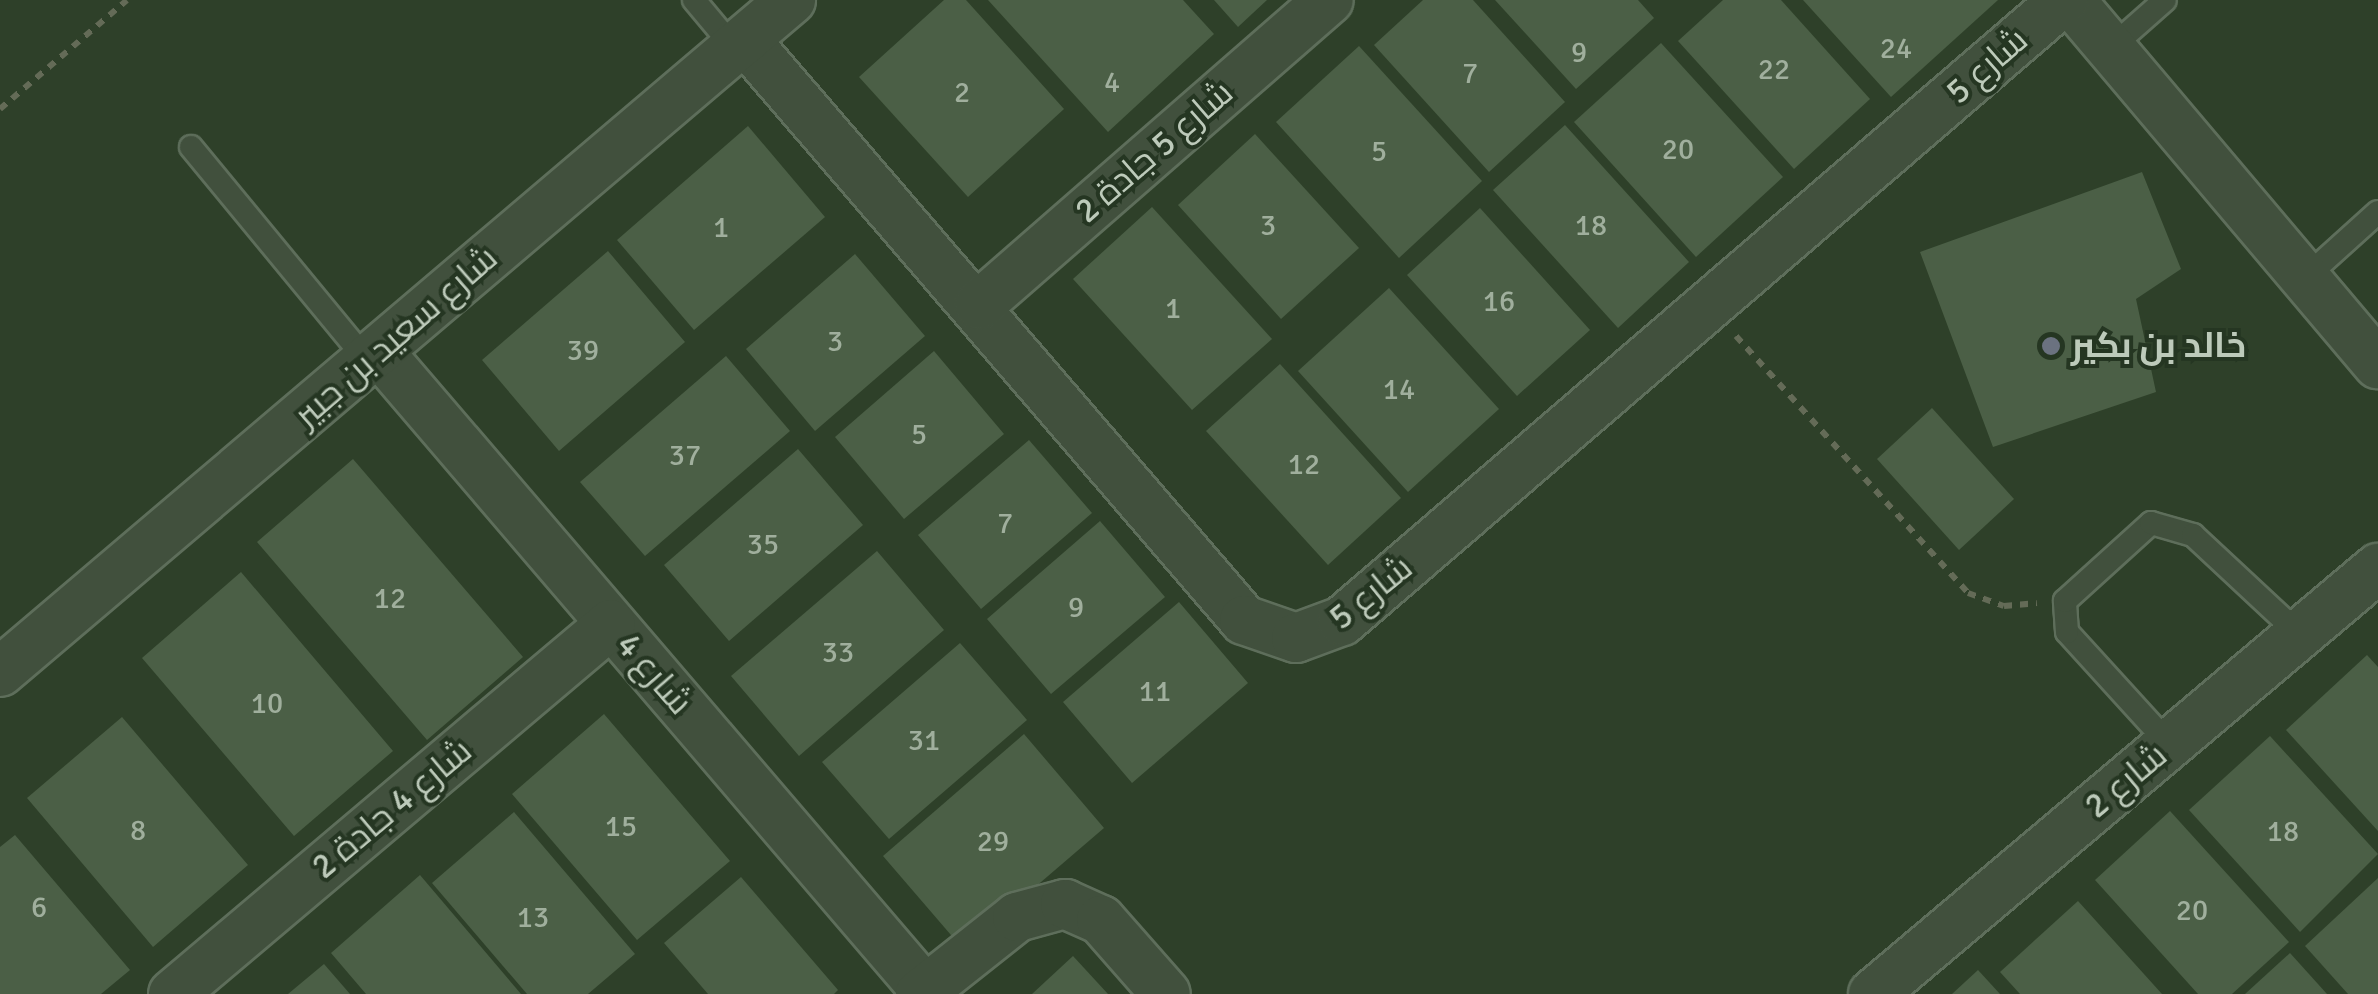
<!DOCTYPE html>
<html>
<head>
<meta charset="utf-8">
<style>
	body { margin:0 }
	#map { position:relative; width:2378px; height:994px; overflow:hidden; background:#2e4029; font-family:Signika,Cairo,sans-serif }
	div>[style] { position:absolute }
	.building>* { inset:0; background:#4b5f46 }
	.path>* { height:6px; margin-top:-3px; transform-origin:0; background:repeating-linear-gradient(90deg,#646b57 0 8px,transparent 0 16px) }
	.roads { filter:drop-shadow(2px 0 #5e6e5b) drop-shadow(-2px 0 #5e6e5b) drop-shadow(0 2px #5e6e5b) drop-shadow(0 -2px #5e6e5b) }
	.lane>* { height:22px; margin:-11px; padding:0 11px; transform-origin:11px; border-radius:11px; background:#41503d }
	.street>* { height:48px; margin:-24px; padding:0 24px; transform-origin:24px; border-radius:24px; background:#41503d }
	.dots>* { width:28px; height:28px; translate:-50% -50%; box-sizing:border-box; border:5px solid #253622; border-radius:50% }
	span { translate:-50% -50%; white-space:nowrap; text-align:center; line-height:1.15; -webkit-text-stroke:8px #253622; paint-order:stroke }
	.number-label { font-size:30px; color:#a0af9d }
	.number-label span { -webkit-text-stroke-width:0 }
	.street-label { font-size:35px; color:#bdcaba }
	.poi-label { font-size:35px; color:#bdcaba; font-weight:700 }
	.left { translate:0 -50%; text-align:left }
</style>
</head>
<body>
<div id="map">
	<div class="building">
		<i style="clip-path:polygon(944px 0,966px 0,1064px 109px,968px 197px,859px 77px)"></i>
		<i style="clip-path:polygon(988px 0,1183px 0,1214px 34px,1108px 132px)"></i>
		<i style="clip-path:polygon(1214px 0,1267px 0,1238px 27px)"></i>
		<i style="clip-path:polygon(1423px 0,1473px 0,1565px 102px,1489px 172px,1374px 45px)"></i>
		<i style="clip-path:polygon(1495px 0,1638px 0,1654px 18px,1576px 89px)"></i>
		<i style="clip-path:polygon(1723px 0,1781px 0,1870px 99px,1794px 169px,1678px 41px)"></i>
		<i style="clip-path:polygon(1803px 0,1998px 0,1891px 97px)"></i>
		<i style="clip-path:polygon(1661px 43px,1783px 177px,1696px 257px,1574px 122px)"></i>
		<i style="clip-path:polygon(1359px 46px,1482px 181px,1399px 258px,1276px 122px)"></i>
		<i style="clip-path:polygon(1565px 125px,1689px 262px,1618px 328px,1493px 190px)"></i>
		<i style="clip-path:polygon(748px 126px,825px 217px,694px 330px,617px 240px)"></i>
		<i style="clip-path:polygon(1255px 134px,1359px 248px,1281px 319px,1178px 205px)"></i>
		<i style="clip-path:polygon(2142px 172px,2181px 269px,2136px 299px,2156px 392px,1993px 447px,1920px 252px)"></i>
		<i style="clip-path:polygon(1152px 207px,1272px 339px,1192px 410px,1073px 279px)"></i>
		<i style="clip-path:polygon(1480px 208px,1590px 330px,1517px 396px,1407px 275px)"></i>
		<i style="clip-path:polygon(608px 251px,685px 342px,559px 451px,482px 360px)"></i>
		<i style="clip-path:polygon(855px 254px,925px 336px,815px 431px,746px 349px)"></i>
		<i style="clip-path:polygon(1389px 288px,1499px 409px,1408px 492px,1298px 371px)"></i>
		<i style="clip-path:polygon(934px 351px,1004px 434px,904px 519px,835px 437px)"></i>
		<i style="clip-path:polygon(726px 356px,790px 431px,645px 556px,580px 482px)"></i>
		<i style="clip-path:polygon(1280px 364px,1401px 498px,1328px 565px,1206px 431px)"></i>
		<i style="clip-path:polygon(1932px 408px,2014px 499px,1959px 550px,1877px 459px)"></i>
		<i style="clip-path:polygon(1029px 440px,1092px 513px,981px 609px,918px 535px)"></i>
		<i style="clip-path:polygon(798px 449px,863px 525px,729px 641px,664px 565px)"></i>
		<i style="clip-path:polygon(353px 459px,523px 657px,427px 740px,257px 542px)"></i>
		<i style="clip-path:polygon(1100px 521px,1165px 597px,1051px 694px,987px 619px)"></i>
		<i style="clip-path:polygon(877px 551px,944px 630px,799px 756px,731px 676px)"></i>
		<i style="clip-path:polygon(241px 572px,393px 751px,294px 836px,142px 658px)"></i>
		<i style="clip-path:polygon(1179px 602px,1248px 683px,1132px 783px,1063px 702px)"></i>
		<i style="clip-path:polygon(960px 643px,1027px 720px,889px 839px,822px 762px)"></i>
		<i style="clip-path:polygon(2367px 655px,2378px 667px,2378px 831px,2286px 730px)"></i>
		<i style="clip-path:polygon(604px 714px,730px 861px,637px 940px,512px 794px)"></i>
		<i style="clip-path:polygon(122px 717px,248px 865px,153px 947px,27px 798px)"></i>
		<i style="clip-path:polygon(1024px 734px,1104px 828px,963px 949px,883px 856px)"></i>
		<i style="clip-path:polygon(2270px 736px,2378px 854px,2300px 932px,2189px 810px)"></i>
		<i style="clip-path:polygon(2170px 811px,2289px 942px,2232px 994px,2198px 994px,2095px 880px)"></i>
		<i style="clip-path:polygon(514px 812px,635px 954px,588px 994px,527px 994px,432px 883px)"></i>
		<i style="clip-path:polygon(15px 835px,130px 970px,101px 994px,0 994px,0 847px)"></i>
		<i style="clip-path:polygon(420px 875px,521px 994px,366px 994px,331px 953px)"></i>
		<i style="clip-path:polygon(741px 877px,838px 990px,834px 994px,708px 994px,664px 943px)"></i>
		<i style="clip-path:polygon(2378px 878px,2378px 994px,2348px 994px,2305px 946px)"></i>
		<i style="clip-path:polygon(2078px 901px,2162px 994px,2020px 994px,2000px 972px)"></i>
		<i style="clip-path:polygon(2290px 953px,2327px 994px,2245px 994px)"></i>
		<i style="clip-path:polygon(1073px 956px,1108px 994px,1032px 994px)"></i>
		<i style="clip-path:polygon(324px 964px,350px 994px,288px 994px)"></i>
		<i style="clip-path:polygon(1978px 970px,2000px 994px,1952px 994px)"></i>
	</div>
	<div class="path">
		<i style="left:0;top:109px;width:167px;rotate:-40.6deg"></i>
		<i style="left:1736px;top:336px;width:346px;rotate:47.9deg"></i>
		<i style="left:1968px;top:593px;width:38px;rotate:20deg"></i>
		<i style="left:2004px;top:606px;width:33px;rotate:-5deg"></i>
	</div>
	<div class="roads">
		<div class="lane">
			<i style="left:694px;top:0;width:64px;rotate:50.1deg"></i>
			<i style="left:2113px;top:46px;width:69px;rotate:-41.5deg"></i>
			<i style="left:191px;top:147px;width:278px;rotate:50.5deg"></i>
			<i style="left:2306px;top:277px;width:97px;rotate:-42.1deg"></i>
			<i style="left:2169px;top:744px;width:151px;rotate:-132.3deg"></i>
			<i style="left:2067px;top:632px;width:31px;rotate:-94deg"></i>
			<i style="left:2065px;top:601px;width:116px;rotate:-42.2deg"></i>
			<i style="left:2151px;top:523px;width:44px;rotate:15.9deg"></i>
			<i style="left:2193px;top:535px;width:145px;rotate:43deg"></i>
		</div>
		<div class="street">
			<i style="left:2070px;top:0;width:477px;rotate:49.8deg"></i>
			<i style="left:745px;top:40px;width:765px;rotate:49.29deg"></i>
			<i style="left:1244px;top:620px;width:55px;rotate:19.1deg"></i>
			<i style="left:1296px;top:638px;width:49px;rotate:-20.3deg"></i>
			<i style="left:1342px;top:621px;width:952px;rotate:-40.7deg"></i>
			<i style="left:979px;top:305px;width:464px;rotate:-41.1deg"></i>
			<i style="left:379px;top:352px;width:840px;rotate:49.44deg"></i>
			<i style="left:0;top:672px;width:1038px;rotate:-40.35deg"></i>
			<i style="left:173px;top:994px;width:573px;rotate:-40.19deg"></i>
			<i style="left:920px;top:994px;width:124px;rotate:-38.4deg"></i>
			<i style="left:1017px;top:917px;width:50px;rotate:-15.2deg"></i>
			<i style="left:1065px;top:904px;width:39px;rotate:24deg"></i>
			<i style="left:1101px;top:920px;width:98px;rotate:48.7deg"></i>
			<i style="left:1873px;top:994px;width:661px;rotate:-40.15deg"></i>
		</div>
	</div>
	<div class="dots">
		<i style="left:2051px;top:346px;background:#6b7280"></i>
	</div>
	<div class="number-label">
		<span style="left:1896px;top:49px">24</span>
		<span style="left:1579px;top:53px">9</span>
		<span style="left:1774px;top:70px">22</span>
		<span style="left:1470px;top:74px">7</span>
		<span style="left:1112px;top:83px">4</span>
		<span style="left:962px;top:93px">2</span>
		<span style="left:1678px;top:150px">20</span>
		<span style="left:1379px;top:152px">5</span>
		<span style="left:1268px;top:226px">3</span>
		<span style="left:1591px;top:226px">18</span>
		<span style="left:721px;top:228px">1</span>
		<span style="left:1499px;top:302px">16</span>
		<span style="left:1173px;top:309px">1</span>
		<span style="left:835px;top:342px">3</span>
		<span style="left:583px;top:351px">39</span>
		<span style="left:1399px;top:390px">14</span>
		<span style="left:919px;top:435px">5</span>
		<span style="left:685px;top:456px">37</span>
		<span style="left:1304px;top:465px">12</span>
		<span style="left:1005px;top:524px">7</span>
		<span style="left:763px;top:545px">35</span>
		<span style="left:390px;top:599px">12</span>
		<span style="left:1076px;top:608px">9</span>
		<span style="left:838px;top:653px">33</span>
		<span style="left:1155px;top:692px">11</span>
		<span style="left:267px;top:704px">10</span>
		<span style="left:924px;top:741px">31</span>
		<span style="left:621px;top:827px">15</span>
		<span style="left:138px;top:831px">8</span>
		<span style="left:2283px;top:832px">18</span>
		<span style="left:993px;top:842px">29</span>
		<span style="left:39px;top:908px">6</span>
		<span style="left:2192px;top:911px">20</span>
		<span style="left:533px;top:918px">13</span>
	</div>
	<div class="street-label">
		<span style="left:1987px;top:66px;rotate:-41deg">شارع 5</span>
		<span style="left:1154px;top:152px;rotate:-41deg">شارع 5 جادة 2</span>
		<span style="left:396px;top:337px;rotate:-41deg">شارع سعيد بن جبير</span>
		<span style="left:1371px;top:593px;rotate:-39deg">شارع 5</span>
		<span style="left:654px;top:674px;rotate:49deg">شارع 4</span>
		<span style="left:2126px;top:781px;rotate:-40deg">شارع 2</span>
		<span style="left:392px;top:809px;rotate:-40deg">شارع 4 جادة 2</span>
	</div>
	<div class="poi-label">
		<span class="left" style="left:2071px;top:346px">خالد بن بكير</span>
	</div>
</div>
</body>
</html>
